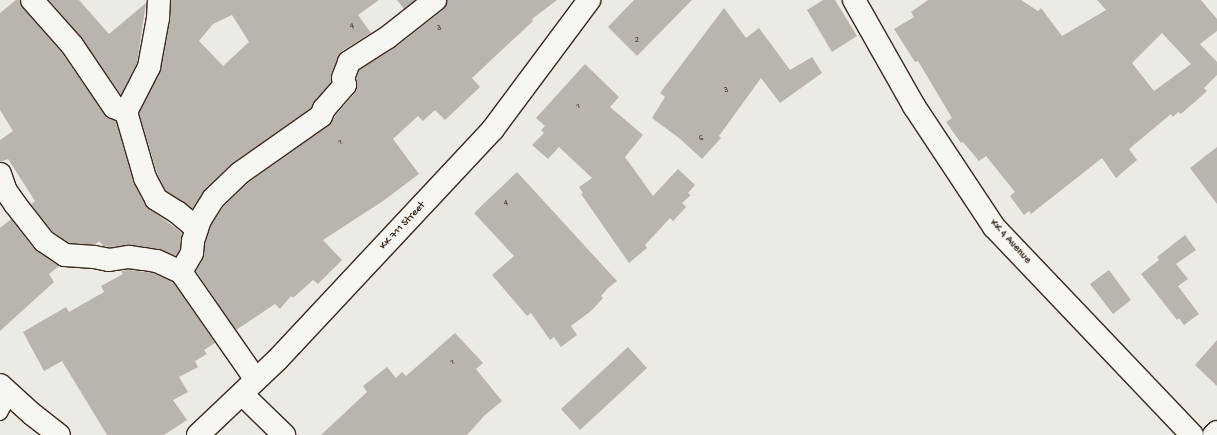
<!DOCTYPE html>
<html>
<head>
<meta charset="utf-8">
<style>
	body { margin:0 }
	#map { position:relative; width:1217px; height:435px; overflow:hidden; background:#ebeae5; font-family:"Gochi Hand",sans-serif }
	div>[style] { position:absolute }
	.building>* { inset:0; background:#bab4ae }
	.roads { filter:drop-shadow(1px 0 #3b2a1e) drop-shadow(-1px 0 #3b2a1e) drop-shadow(0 1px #3b2a1e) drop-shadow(0 -1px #3b2a1e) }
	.lane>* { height:14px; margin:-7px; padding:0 7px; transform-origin:7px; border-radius:7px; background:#f6f6f2 }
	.street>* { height:22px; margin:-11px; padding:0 11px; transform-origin:11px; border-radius:11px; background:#f6f6f2 }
	.secondary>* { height:22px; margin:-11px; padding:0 11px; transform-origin:11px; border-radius:11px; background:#f6f6f2 }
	span { translate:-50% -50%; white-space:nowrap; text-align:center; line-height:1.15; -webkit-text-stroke:3px #f6f6f2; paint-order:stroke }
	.number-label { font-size:9px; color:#5b4c42 }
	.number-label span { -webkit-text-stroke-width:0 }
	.street-label { font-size:11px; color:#3b2a1e }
</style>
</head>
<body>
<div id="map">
	<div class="building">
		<i style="clip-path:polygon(16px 0,20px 0,23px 8px,62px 53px,104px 114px,116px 121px,133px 181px,145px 205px,182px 233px,180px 249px,176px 256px,159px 249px,131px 245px,109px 247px,103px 246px,99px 241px,95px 245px,69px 243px,53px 232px,31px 204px,35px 201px,8px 159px,0 162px,0 140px,13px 131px,0 110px,0 13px)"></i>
		<i style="clip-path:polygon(49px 0,79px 0,109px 34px,146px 3px,137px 63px,121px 95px,82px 38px)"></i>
		<i style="clip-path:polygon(evenodd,171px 0,379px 0,358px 15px,371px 33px,342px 51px,338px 57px,331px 74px,331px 82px,315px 101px,311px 108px,231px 164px,205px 189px,192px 209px,165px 190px,157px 173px,139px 113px,161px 69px,170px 20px,171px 0,232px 15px,249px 42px,223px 66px,199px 41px,213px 24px,232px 15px)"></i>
		<i style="clip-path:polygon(397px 0,415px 0,404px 9px)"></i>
		<i style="clip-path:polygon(447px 0,557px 0,532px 19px,533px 21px,472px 78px,480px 87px,445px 120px,435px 110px,423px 121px,418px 116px,393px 139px,419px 174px,383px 201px,323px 240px,342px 260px,318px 284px,313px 280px,293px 298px,291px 296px,280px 309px,275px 304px,236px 330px,196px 271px,203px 259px,205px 244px,211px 225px,224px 206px,248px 183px,328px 126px,335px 116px,355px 93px,357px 87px,356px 79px,359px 70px,396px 47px,443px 10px)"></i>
		<i style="clip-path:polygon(634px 0,692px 0,637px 56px,608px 27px)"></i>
		<i style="clip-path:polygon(823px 0,835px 0,857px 36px,832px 52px,807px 10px)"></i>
		<i style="clip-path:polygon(evenodd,928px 0,1021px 0,1038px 11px,1041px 8px,1062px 36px,1106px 10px,1097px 0,1201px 0,1217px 19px,1217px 31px,1200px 44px,1217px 62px,1217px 75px,1204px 88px,1207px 91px,1181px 114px,1178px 112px,1173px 117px,1171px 114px,1129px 149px,1137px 160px,1116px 178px,1102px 158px,1031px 214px,1029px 211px,1024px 215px,1010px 196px,1015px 192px,986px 156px,979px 161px,963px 142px,961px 143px,946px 122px,952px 118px,918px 61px,915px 62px,894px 29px,914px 17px,911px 12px,928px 0,1162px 33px,1191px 64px,1154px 91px,1132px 63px,1162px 33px)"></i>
		<i style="clip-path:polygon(724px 8px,746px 38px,759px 28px,790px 70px,812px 57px,822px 73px,780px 103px,761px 78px,719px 136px,721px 138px,702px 159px,679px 138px,652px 118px,665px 97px,660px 93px)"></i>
		<i style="clip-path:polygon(585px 64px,619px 97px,610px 107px,643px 135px,625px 157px,653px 196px,678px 169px,695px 185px,688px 193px,691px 195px,682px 203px,686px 207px,673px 221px,670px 218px,645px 245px,647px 248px,629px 263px,581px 194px,583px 193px,579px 187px,592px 178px,559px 147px,548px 159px,532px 145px,544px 133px,541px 130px,545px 126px,536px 118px)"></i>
		<i style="clip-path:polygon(1217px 147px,1217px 204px,1190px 168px)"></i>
		<i style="clip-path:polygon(517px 172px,617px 281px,608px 288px,601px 296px,603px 298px,591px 311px,571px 326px,577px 335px,561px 347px,554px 337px,550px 340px,531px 313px,527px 316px,492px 275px,514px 256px,474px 213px)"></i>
		<i style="clip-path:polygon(11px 219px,34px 249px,59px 266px,49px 274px,54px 282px,0 331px,0 228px)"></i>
		<i style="clip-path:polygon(1185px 235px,1196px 250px,1176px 264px,1188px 279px,1178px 286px,1199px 314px,1184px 325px,1179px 318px,1177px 320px,1141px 274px,1159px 260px,1157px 257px)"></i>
		<i style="clip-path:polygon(129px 270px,153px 273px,173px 282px,215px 343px,204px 350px,207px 354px,195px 361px,198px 367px,179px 377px,188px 392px,173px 400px,187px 420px,164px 435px,107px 435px,62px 361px,44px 371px,23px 332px,66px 307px,69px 312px,104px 292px,101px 286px,123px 274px,121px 271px)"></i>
		<i style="clip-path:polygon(1109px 270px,1131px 300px,1113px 314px,1090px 284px)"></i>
		<i style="clip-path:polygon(455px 333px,483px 363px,476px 369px,502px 401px,485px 415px,467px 435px,321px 435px,367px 392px,363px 386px,387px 367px,396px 378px,402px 372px,406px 376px)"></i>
		<i style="clip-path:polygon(1217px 340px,1217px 386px,1195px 365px)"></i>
		<i style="clip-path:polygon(628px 347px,647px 368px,580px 430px,561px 409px)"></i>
	</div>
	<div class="roads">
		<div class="lane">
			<i style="left:0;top:413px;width:21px;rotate:-62deg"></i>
		</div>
		<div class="street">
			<i style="left:32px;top:0;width:60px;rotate:48.4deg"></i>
			<i style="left:72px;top:45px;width:75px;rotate:55.9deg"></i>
			<i style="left:114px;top:107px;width:13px;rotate:23deg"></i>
			<i style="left:126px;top:112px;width:69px;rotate:73.9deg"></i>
			<i style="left:145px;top:178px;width:24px;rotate:62deg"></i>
			<i style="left:156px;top:199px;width:25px;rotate:32deg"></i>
			<i style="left:177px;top:212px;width:26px;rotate:40deg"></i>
			<i style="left:126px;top:112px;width:51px;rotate:-62.9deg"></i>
			<i style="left:149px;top:67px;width:50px;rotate:-79.6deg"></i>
			<i style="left:158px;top:18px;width:18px;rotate:-87deg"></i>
			<i style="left:0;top:174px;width:18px;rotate:71deg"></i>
			<i style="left:6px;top:191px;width:16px;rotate:55deg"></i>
			<i style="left:15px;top:204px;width:47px;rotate:51.9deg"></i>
			<i style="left:44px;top:241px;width:25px;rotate:34deg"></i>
			<i style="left:65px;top:255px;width:29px;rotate:4deg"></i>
			<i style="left:94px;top:257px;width:15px;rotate:11deg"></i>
			<i style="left:109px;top:260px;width:20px;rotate:-9deg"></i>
			<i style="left:129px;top:257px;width:15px;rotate:8deg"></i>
			<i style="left:144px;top:259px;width:13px;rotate:9deg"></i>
			<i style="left:157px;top:261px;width:26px;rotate:25deg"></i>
			<i style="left:181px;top:272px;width:131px;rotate:55.2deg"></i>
			<i style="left:181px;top:272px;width:22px;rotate:-60deg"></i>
			<i style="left:192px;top:253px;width:12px;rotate:-85deg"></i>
			<i style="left:193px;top:241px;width:22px;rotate:-72deg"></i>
			<i style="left:200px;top:220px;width:26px;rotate:-58deg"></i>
			<i style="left:214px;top:198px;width:36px;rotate:-44deg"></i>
			<i style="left:240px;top:173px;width:99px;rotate:-35.1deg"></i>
			<i style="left:321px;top:116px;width:8px;rotate:-67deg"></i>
			<i style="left:324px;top:109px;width:32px;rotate:-49deg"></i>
			<i style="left:345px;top:85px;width:7px;rotate:-106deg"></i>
			<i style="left:343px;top:78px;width:17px;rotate:-69deg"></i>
			<i style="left:349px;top:62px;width:46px;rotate:-32.7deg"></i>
			<i style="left:388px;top:37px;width:60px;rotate:-38.2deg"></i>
			<i style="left:0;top:385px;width:43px;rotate:42.2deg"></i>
			<i style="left:32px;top:414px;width:34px;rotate:38deg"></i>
			<i style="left:242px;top:394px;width:59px;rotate:44.3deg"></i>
			<i style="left:198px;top:435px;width:110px;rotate:-43.5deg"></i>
			<i style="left:278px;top:359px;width:315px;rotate:-46.9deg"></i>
			<i style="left:493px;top:129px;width:161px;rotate:-53.3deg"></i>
			<i style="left:1214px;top:435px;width:4px;rotate:-45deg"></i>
		</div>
		<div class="secondary">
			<i style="left:854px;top:0;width:122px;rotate:60.5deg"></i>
			<i style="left:914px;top:106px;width:145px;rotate:56.5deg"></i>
			<i style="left:994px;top:227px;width:287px;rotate:46.4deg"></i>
		</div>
	</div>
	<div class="number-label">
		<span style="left:352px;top:27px">4</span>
		<span style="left:439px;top:29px">3</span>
		<span style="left:637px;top:41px">2</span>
		<span style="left:726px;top:91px">3</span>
		<span style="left:578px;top:107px">1</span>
		<span style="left:701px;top:139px">6</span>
		<span style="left:340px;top:143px">1</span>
		<span style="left:506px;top:204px">4</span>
		<span style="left:452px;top:363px">1</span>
	</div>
	<div class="street-label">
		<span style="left:403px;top:226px;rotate:-47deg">KK 711 Street</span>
		<span style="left:1010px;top:242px;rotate:48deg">KK 4 Avenue</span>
	</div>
</div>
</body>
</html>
